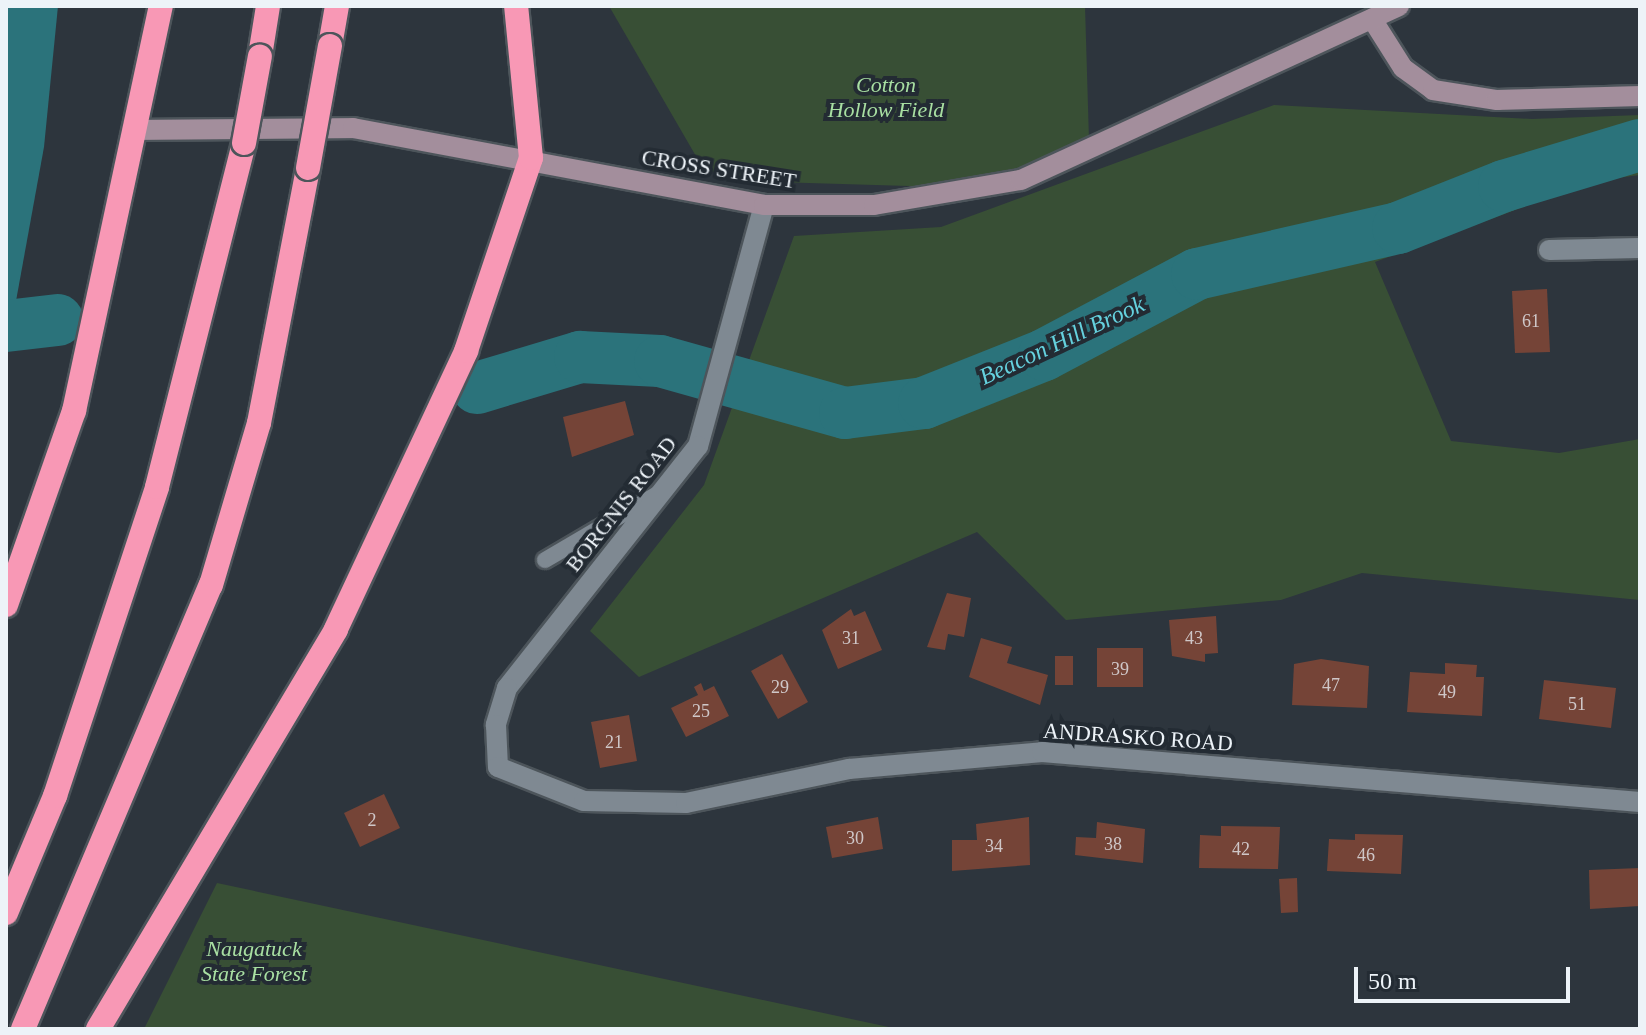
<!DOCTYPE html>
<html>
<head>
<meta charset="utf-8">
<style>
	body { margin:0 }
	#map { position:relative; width:1646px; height:1035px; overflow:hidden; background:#2d353d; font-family:"Times New Roman",serif }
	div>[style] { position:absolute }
	.green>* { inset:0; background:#384f35 }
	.water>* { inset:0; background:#2b737b }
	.river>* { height:52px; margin:-26px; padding:0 26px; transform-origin:26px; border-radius:26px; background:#2b737b }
	.building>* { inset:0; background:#754437 }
	.roads { filter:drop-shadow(2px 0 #4d555b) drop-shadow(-2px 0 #4d555b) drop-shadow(0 2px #4d555b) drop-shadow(0 -2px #4d555b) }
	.lane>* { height:16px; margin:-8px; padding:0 8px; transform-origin:8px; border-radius:8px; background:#7f8992 }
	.street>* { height:20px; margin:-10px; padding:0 10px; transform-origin:10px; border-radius:10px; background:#7f8992 }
	.secondary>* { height:20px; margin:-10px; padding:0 10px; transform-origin:10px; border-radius:10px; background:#a38e9c }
	.highway>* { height:24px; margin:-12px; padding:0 12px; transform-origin:12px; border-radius:12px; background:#f898b5 }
	.bridges { filter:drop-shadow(2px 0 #4d555b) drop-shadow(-2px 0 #4d555b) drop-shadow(0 2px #4d555b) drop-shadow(0 -2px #4d555b) }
	.highway-bridge>* { height:24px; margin:-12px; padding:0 12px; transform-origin:12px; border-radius:12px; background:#f898b5 }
	span { translate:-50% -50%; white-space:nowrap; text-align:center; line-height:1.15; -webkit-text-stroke:8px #232b33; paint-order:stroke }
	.number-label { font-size:18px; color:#cfc7c8 }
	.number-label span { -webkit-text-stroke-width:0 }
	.park-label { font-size:22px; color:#a8dfa2; font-style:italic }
	.street-label { font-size:22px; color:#edf3f8 }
	.water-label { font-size:24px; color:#65d1de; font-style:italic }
	.frame { position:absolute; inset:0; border:8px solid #edf3f8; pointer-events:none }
	.scale { position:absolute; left:1354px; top:967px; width:216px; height:36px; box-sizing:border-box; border:4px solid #edf3f8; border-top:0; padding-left:10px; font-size:24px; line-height:28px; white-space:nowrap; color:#edf3f8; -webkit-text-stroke:6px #232b33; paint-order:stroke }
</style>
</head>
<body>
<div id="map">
	<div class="green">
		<i style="clip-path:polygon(609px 6px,1085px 6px,1089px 140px,1012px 173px,942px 187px,775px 182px,704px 170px)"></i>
		<i style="clip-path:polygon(1274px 105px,1532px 119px,1640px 115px,1640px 175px,1593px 181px,1375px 262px,1451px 441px,1559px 453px,1640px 439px,1640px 600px,1362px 573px,1281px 600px,1066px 620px,977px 532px,639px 677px,590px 631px,704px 485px,794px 236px,941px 227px)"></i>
		<i style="clip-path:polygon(217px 883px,898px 1029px,144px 1029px)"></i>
	</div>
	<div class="water">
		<i style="clip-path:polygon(6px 6px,58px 6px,44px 147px,6px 356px)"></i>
	</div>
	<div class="river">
		<i style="left:6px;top:326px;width:52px;rotate:-6.6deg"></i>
		<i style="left:477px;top:388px;width:108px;rotate:-16.8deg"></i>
		<i style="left:580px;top:357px;width:80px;rotate:2.9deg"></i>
		<i style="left:660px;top:361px;width:192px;rotate:15.7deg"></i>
		<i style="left:845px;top:413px;width:80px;rotate:-7.2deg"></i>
		<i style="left:924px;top:403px;width:129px;rotate:-21.8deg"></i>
		<i style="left:1044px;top:355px;width:173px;rotate:-27.9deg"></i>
		<i style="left:1197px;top:274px;width:206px;rotate:-12.9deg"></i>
		<i style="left:1398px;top:228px;width:114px;rotate:-21.6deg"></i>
		<i style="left:1504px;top:186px;width:142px;rotate:-16.8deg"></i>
	</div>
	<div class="building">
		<i style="clip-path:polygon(1547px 289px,1550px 352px,1515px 353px,1512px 291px)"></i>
		<i style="clip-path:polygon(625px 401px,634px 435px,572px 457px,563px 417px)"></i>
		<i style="clip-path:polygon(947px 593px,971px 598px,964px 637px,948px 634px,945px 650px,927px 647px)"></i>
		<i style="clip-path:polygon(851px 609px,854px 616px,865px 611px,882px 650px,838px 669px,822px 630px)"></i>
		<i style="clip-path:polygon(1216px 616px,1218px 653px,1205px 654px,1205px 662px,1172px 656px,1169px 620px)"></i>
		<i style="clip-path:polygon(981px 638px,1012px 647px,1007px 663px,1048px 675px,1040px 705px,969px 677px)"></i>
		<i style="clip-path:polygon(1097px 648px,1143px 648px,1143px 687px,1097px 687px)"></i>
		<i style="clip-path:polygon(782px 654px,808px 702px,778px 719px,751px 671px)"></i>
		<i style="clip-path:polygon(1055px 656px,1073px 656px,1073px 685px,1055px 685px)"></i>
		<i style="clip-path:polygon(1321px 659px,1369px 666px,1367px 708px,1292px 705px,1294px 664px)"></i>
		<i style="clip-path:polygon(1445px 663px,1477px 665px,1476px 677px,1484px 677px,1482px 716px,1407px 712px,1410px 672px,1445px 674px)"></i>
		<i style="clip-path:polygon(1544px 680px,1616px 688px,1611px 728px,1539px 719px)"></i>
		<i style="clip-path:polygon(701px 683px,704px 691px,714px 686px,729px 716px,686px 737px,671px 708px,698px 695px,694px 687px)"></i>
		<i style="clip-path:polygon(629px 715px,637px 761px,600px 768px,591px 722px)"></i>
		<i style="clip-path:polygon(384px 794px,400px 828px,360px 847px,344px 813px)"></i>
		<i style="clip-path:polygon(878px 817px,883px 849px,832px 858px,826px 827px)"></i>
		<i style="clip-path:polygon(1029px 817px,1030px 865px,952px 871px,952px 840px,977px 840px,976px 824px)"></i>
		<i style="clip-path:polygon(1097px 822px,1145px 829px,1143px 863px,1075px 855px,1076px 837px,1096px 838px)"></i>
		<i style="clip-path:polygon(1221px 826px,1280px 827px,1278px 869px,1199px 868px,1200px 835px,1221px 836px)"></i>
		<i style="clip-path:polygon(1355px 834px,1403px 835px,1401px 874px,1327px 871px,1329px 839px,1355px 840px)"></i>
		<i style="clip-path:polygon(1640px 868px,1640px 906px,1590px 909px,1589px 870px)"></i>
		<i style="clip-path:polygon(1297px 878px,1298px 912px,1281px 913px,1279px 879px)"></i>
	</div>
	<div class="roads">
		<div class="lane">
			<i style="left:545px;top:560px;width:129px;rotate:-30.4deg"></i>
		</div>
		<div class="street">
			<i style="left:764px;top:205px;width:250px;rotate:105.3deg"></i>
			<i style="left:698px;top:446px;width:308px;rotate:128.3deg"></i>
			<i style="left:507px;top:688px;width:39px;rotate:107deg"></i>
			<i style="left:496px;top:725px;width:42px;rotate:87.3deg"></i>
			<i style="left:498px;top:767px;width:92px;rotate:21.6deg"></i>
			<i style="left:584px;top:801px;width:102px;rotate:1.1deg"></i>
			<i style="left:686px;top:803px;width:167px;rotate:-11.8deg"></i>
			<i style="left:849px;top:769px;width:194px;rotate:-5deg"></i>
			<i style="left:1042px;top:752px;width:600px;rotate:4.78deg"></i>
			<i style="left:1549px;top:250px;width:91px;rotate:-1.3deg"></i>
		</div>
		<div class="secondary">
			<i style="left:1372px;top:19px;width:58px;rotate:57.7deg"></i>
			<i style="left:1403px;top:68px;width:37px;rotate:36deg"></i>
			<i style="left:1433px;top:90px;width:65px;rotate:8.9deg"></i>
			<i style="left:1497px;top:100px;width:143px;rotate:-1.6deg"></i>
			<i style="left:140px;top:130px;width:213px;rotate:-0.5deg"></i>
			<i style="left:353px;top:128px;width:418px;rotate:10.6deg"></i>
			<i style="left:764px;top:205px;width:110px"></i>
			<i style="left:874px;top:205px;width:149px;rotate:-9.7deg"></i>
			<i style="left:1021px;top:180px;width:416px;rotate:-24.7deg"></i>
		</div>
		<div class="highway">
			<i style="left:330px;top:46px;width:41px;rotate:-80.1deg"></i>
			<i style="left:260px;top:56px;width:51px;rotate:-80.9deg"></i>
			<i style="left:6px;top:605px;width:206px;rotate:-70.7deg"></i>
			<i style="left:74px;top:411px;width:414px;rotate:-77.9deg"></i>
			<i style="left:6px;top:913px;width:127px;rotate:-67.3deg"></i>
			<i style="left:55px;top:796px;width:325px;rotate:-71.7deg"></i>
			<i style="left:157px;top:487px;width:355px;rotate:-75.8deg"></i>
			<i style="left:23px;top:1029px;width:482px;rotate:-67.1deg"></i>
			<i style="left:211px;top:585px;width:169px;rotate:-73.5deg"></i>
			<i style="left:259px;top:423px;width:260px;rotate:-79.1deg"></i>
			<i style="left:98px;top:1029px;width:465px;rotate:-59.2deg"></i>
			<i style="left:336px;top:629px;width:307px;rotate:-64.9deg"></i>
			<i style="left:466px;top:351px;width:204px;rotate:-71.4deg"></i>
			<i style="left:531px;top:158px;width:153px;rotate:-95.6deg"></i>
		</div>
	</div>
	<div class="bridges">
		<div class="highway-bridge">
			<i style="left:244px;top:143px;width:88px;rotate:-79.6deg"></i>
			<i style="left:308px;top:168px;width:124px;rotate:-79.8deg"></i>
		</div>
	</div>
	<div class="number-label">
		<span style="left:1531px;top:321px">61</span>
		<span style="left:851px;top:638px">31</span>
		<span style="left:1194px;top:638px">43</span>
		<span style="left:1120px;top:669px">39</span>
		<span style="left:1331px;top:685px">47</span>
		<span style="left:780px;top:687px">29</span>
		<span style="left:1447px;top:692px">49</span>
		<span style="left:1577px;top:704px">51</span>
		<span style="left:701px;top:711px">25</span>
		<span style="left:614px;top:742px">21</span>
		<span style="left:372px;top:820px">2</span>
		<span style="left:855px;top:838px">30</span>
		<span style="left:1113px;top:844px">38</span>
		<span style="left:994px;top:846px">34</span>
		<span style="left:1241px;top:849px">42</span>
		<span style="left:1366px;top:855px">46</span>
	</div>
	<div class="park-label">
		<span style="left:886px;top:97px">Cotton<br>Hollow Field</span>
		<span style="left:254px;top:961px">Naugatuck<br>State Forest</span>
	</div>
	<div class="street-label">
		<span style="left:719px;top:169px;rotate:9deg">CROSS STREET</span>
		<span style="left:621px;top:504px;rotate:-52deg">BORGNIS ROAD</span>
		<span style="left:1138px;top:737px;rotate:4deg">ANDRASKO ROAD</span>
	</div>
	<div class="water-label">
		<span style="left:1062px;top:341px;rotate:-25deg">Beacon Hill Brook</span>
	</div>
	<div class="frame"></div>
	<div class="scale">50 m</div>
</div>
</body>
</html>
